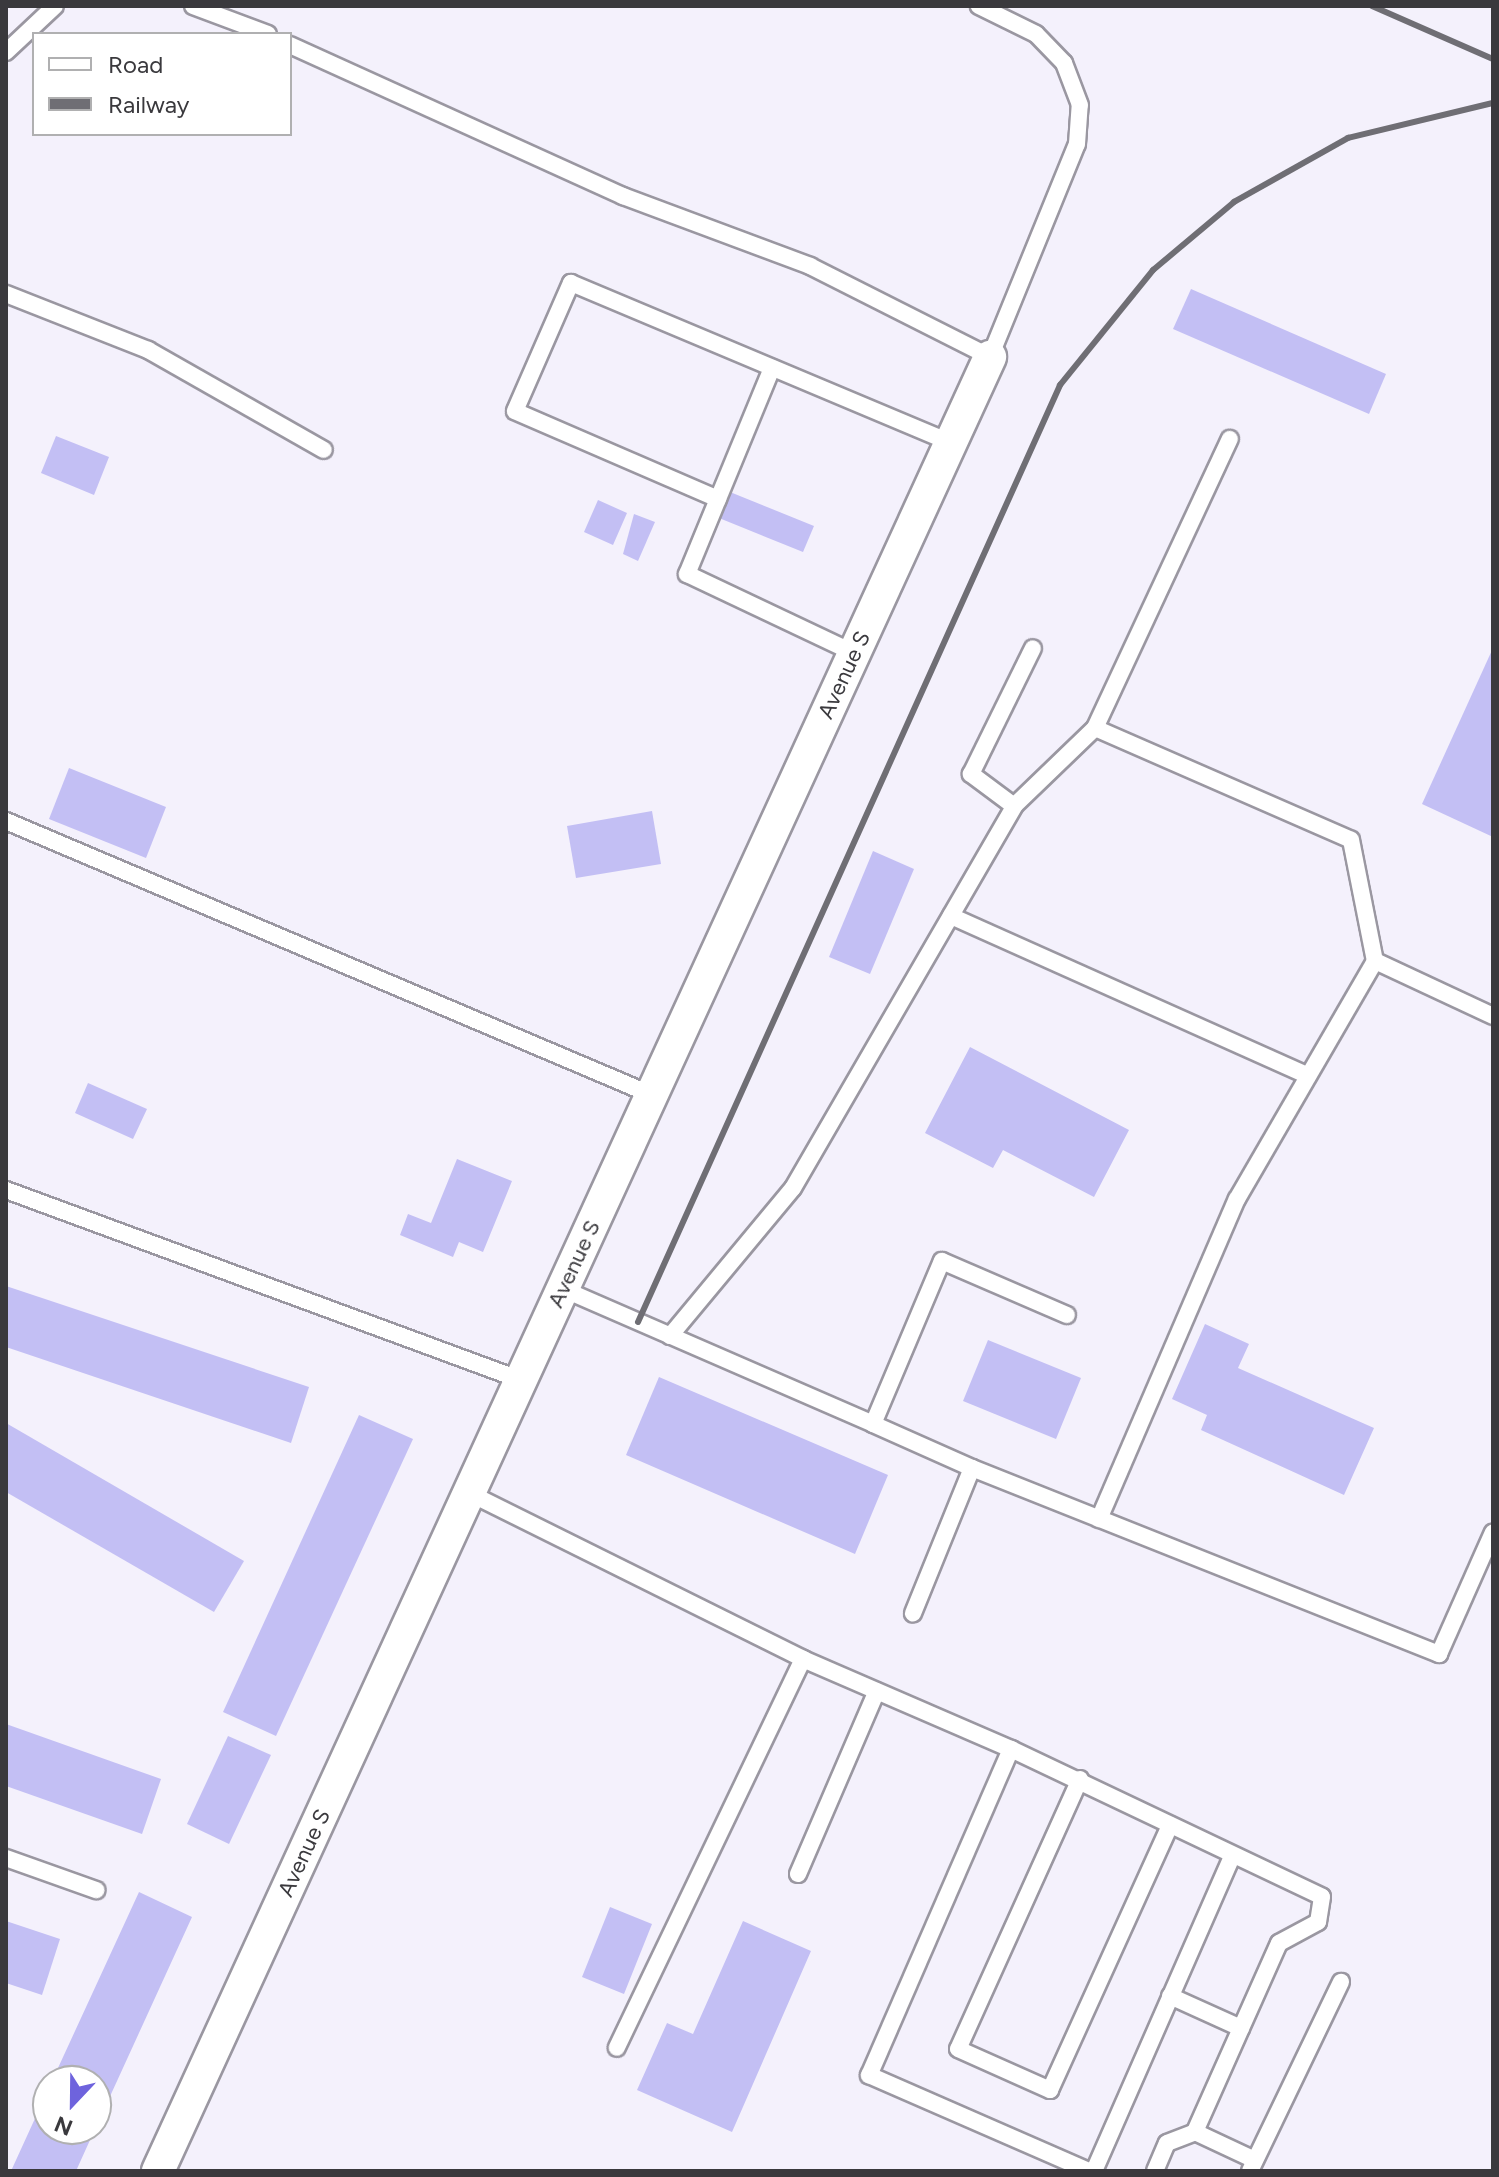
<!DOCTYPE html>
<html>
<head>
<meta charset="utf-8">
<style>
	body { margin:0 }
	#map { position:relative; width:1499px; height:2177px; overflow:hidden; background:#f4f1fc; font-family:Figtree,sans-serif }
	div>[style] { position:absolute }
	.building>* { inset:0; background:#c3bff4 }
	.roads { filter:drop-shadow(2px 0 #9a97a1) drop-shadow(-2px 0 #9a97a1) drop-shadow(0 2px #9a97a1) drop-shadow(0 -2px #9a97a1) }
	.lane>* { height:16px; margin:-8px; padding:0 8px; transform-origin:8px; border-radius:8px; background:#fff }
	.street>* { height:32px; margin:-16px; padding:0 16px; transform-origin:16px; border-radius:16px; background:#fff }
	.rail>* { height:6px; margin:-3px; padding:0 3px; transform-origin:3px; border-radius:3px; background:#6f6e74 }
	span { translate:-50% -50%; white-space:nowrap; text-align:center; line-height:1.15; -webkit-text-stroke:6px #fff; paint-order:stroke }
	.street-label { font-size:22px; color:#3a393d }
	.frame { position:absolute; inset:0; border:8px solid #3a393d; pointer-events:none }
	.legend { position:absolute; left:32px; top:32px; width:260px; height:104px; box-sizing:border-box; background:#fff; border:2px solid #b0b0b1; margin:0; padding:10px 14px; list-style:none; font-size:24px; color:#3a393d }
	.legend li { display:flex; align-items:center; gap:16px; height:40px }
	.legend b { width:40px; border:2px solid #b0b0b1 }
	.north { position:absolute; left:32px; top:2065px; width:80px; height:80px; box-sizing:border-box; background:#fff; border:2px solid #b0b0b1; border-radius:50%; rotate:202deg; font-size:22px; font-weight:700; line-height:32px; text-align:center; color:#3a393d }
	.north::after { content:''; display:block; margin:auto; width:28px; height:36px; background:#6e63dd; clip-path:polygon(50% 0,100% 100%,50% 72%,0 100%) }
</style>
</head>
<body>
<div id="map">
	<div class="building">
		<i style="clip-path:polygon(1191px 289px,1386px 374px,1369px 414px,1173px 329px)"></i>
		<i style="clip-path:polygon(56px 436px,109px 457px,94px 495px,41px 473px)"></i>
		<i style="clip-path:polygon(730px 492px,814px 526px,803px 552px,719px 518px)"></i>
		<i style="clip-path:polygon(598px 500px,627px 513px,613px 545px,584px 532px)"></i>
		<i style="clip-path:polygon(634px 514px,655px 522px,638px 561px,623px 554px)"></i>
		<i style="clip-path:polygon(1493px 648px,1493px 837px,1422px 804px)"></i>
		<i style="clip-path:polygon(69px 768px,166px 807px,146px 858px,49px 819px)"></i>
		<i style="clip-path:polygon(652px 811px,661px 864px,576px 878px,567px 826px)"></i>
		<i style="clip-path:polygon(873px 851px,914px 869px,870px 974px,829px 957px)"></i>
		<i style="clip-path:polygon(970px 1047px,1129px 1130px,1094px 1197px,1003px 1150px,993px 1168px,925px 1133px)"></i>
		<i style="clip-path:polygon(88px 1083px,147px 1109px,133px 1139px,75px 1113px)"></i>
		<i style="clip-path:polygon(457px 1159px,512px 1181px,483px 1252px,459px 1242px,453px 1257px,400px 1235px,408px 1214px,431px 1223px)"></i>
		<i style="clip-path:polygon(6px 1286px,309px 1387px,291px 1443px,6px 1347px)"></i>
		<i style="clip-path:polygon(1205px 1324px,1249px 1344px,1238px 1368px,1374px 1428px,1344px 1495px,1201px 1430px,1207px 1415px,1172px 1399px)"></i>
		<i style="clip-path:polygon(988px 1340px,1081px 1378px,1056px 1439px,963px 1401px)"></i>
		<i style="clip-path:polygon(659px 1377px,888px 1475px,855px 1554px,626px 1455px)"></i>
		<i style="clip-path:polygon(359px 1415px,413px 1439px,276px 1736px,223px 1712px)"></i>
		<i style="clip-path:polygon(6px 1423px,244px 1561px,214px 1612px,6px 1492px)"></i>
		<i style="clip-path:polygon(6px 1724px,161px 1779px,142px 1834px,6px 1786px)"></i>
		<i style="clip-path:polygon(228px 1736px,271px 1755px,229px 1844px,187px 1824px)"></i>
		<i style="clip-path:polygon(139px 1892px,192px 1917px,96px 2127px,96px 2081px,52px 2081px)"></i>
		<i style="clip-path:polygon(610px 1907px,652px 1924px,624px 1994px,582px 1977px)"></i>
		<i style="clip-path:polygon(6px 1921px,60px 1939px,42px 1995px,6px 1983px)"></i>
		<i style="clip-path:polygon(743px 1921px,811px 1951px,732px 2132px,637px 2090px,667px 2023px,693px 2034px)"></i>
		<i style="clip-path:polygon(48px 2090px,48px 2129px,95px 2129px,76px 2171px,11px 2171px)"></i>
	</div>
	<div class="roads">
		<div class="lane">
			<i style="left:193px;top:6px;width:80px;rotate:20.5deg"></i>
			<i style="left:290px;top:45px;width:366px;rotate:24.4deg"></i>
			<i style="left:623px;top:196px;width:200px;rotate:20.5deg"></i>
			<i style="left:810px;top:266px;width:202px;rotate:26.8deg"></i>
			<i style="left:990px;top:357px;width:230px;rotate:-67.8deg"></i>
			<i style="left:1077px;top:144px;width:39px;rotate:-86deg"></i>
			<i style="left:1080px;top:105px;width:45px;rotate:-110.9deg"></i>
			<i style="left:1064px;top:63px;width:40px;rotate:-134deg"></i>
			<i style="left:1036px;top:34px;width:64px;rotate:-153.8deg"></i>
			<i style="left:6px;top:52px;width:67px;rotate:-43.2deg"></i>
			<i style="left:6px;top:294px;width:153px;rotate:21.5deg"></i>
			<i style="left:148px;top:350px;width:202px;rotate:29.6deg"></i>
			<i style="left:772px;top:368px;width:223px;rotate:112.4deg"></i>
			<i style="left:687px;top:574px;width:185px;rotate:25.3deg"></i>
			<i style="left:718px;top:499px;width:221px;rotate:-156.6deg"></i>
			<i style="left:515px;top:411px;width:140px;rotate:-66.4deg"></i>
			<i style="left:571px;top:283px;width:412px;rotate:22.8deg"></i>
			<i style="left:1095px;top:728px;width:319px;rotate:-65deg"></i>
			<i style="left:1014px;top:806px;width:112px;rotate:-43.9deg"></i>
			<i style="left:1095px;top:728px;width:279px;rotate:23.6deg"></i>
			<i style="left:1351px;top:840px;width:123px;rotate:78.8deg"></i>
			<i style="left:1375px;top:961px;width:130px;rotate:25deg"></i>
			<i style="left:6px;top:821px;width:702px;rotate:22.98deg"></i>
			<i style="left:951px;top:916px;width:391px;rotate:24.1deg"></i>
			<i style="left:6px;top:1190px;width:549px;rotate:20.25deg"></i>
			<i style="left:563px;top:1289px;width:338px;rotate:23.5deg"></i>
			<i style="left:873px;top:1424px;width:177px;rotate:-67.1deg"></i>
			<i style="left:942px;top:1261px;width:136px;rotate:23.4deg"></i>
			<i style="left:670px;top:1336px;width:192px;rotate:-50.3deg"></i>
			<i style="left:793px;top:1188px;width:441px;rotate:-59.9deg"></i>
			<i style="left:1014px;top:806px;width:54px;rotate:-143.3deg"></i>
			<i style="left:971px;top:774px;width:140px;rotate:-63.8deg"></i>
			<i style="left:873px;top:1424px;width:108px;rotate:24deg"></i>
			<i style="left:972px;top:1468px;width:157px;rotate:112.1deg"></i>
			<i style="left:972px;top:1468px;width:503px;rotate:21.72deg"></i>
			<i style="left:1439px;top:1654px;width:133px;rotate:-66.1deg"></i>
			<i style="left:469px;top:1493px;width:373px;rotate:26.4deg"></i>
			<i style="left:803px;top:1659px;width:431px;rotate:115.6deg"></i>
			<i style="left:1099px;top:1519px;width:348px;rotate:-66.7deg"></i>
			<i style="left:1237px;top:1199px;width:275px;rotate:-59.9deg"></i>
			<i style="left:803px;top:1659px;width:227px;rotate:23.4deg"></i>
			<i style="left:1011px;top:1749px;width:356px;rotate:113.5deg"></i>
			<i style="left:869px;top:2075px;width:240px;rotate:23.6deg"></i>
			<i style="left:1011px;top:1749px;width:344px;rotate:25.4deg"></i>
			<i style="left:1322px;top:1897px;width:25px;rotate:99deg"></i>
			<i style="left:1318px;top:1922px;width:44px;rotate:151.7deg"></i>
			<i style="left:1279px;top:1943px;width:207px;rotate:114deg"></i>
			<i style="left:1195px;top:2132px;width:66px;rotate:25deg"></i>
			<i style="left:1080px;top:1779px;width:296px;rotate:114.3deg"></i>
			<i style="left:958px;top:2049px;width:101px;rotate:24deg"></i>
			<i style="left:1050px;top:2090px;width:291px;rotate:-65.6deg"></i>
			<i style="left:6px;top:1858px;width:96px;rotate:19.6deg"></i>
			<i style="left:798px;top:1874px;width:199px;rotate:-66.7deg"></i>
			<i style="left:1170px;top:1996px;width:78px;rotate:24.3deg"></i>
			<i style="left:1094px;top:2171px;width:344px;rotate:-66.3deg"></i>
			<i style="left:1155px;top:2171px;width:30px;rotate:-67deg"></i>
			<i style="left:1167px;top:2143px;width:30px;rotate:-21deg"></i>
			<i style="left:1250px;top:2171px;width:210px;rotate:-64.3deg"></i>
		</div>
		<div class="street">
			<i style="left:158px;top:2171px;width:1996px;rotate:-65.36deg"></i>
		</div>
	</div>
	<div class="rail">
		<i style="left:1372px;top:6px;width:132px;rotate:23.7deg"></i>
		<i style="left:638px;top:1322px;width:1028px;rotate:-65.75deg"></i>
		<i style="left:1060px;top:385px;width:148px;rotate:-51deg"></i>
		<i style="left:1153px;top:270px;width:106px;rotate:-40deg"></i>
		<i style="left:1234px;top:202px;width:131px;rotate:-29.3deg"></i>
		<i style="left:1348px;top:138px;width:149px;rotate:-13.6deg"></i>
	</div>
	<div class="street-label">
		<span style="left:844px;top:675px;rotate:-65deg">Avenue S</span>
		<span style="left:574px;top:1264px;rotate:-65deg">Avenue S</span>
		<span style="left:304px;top:1853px;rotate:-65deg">Avenue S</span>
	</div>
	<div class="frame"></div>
	<ul class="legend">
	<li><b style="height:10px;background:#fff"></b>Road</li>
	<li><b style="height:10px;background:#6f6e74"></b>Railway</li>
	</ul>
	<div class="north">N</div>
</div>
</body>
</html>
